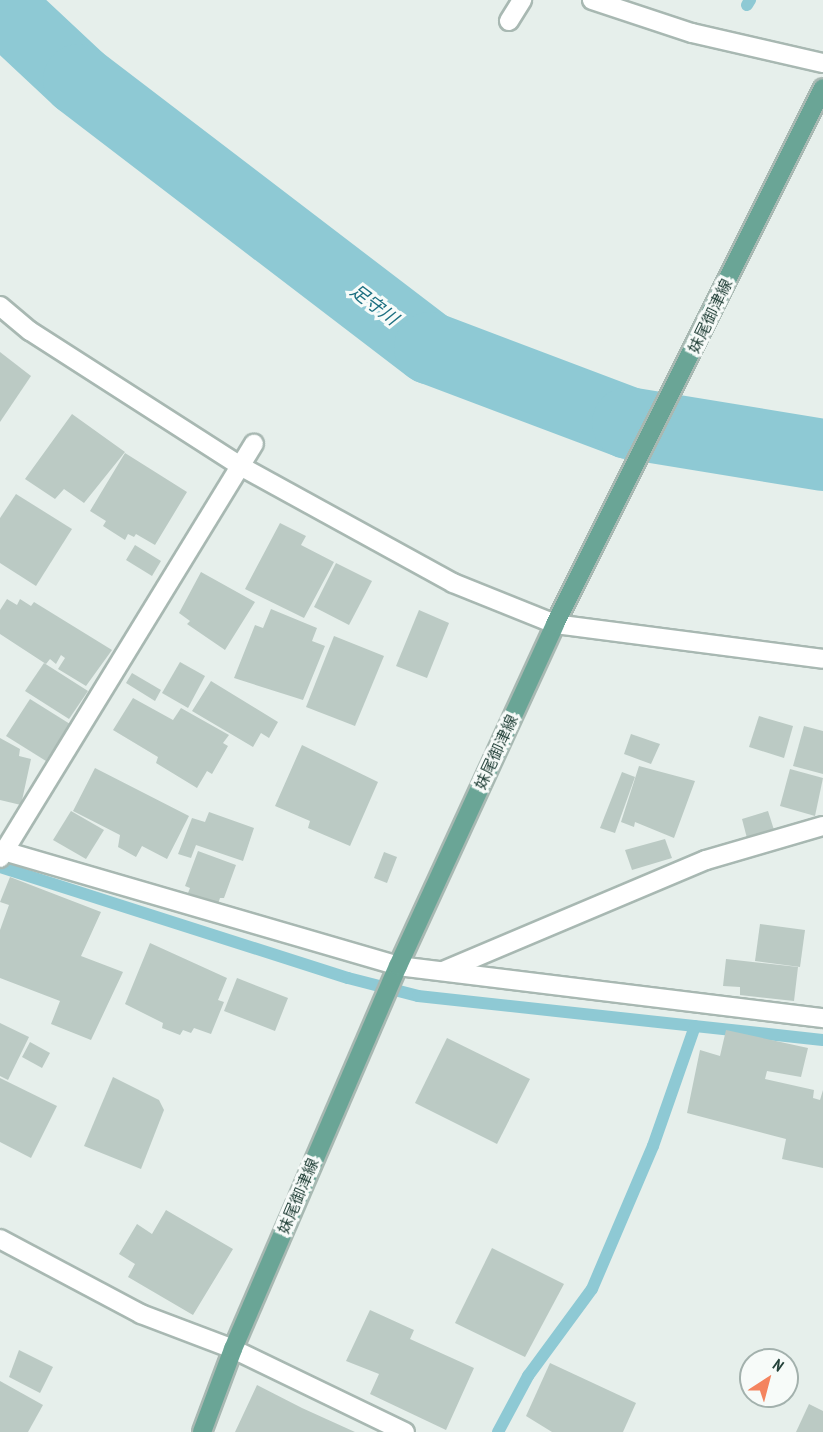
<!DOCTYPE html>
<html>
<head>
<meta charset="utf-8">
<style>
	body { margin:0 }
	#map { position:relative; width:823px; height:1432px; overflow:hidden; background:#e6efeb; font-family:"PT Sans Narrow","Noto Sans JP",sans-serif }
	div>[style] { position:absolute }
	.stream>* { height:12px; margin:-6px; padding:0 6px; transform-origin:6px; border-radius:6px; background:#8ec9d4 }
	.river>* { height:72px; margin:-36px; padding:0 36px; transform-origin:36px; border-radius:36px; background:#8ec9d4 }
	.building>* { inset:0; background:#bbcac4 }
	.roads { filter:drop-shadow(2px 0 #a8b8b2) drop-shadow(-2px 0 #a8b8b2) drop-shadow(0 2px #a8b8b2) drop-shadow(0 -2px #a8b8b2) }
	.minor>* { height:18px; margin:-9px; padding:0 9px; transform-origin:9px; border-radius:9px; background:#fff }
	.primary>* { height:18px; margin:-9px; padding:0 9px; transform-origin:9px; border-radius:9px; background:#6aa596 }
	span { translate:-50% -50%; white-space:nowrap; text-align:center; line-height:1.15; -webkit-text-stroke:6px #f7fbf9; paint-order:stroke }
	.street-label { font-size:16px; color:#24423a }
	.water-label { font-size:18px; color:#1c6f80; font-style:italic }
	.north { position:absolute; left:739px; top:1348px; width:60px; height:60px; box-sizing:border-box; background:#f7fbf9; border:2px solid #a3b1ad; border-radius:50%; rotate:36deg; font-size:16px; font-weight:700; line-height:24px; text-align:center; color:#24423a }
	.north::after { content:''; display:block; margin:auto; width:21px; height:27px; background:#f4845f; clip-path:polygon(50% 0,100% 100%,50% 72%,0 100%) }
</style>
</head>
<body>
<div id="map">
	<div class="stream">
		<i style="left:747px;top:5px;width:6px;rotate:-59deg"></i>
		<i style="left:0;top:867px;width:365px;rotate:17.7deg"></i>
		<i style="left:348px;top:978px;width:72px;rotate:14.4deg"></i>
		<i style="left:418px;top:996px;width:407px;rotate:6.2deg"></i>
		<i style="left:498px;top:1432px;width:64px;rotate:-61.8deg"></i>
		<i style="left:528px;top:1376px;width:108px;rotate:-53.7deg"></i>
		<i style="left:592px;top:1289px;width:155px;rotate:-66.9deg"></i>
		<i style="left:653px;top:1146px;width:127px;rotate:-70.7deg"></i>
	</div>
	<div class="river">
		<i style="left:0;top:6px;width:108px;rotate:43.1deg"></i>
		<i style="left:79px;top:80px;width:442px;rotate:37.4deg"></i>
		<i style="left:430px;top:348px;width:212px;rotate:20.7deg"></i>
		<i style="left:628px;top:423px;width:198px;rotate:9.3deg"></i>
	</div>
	<div class="building">
		<i style="clip-path:polygon(0 352px,31px 376px,0 422px)"></i>
		<i style="clip-path:polygon(72px 414px,125px 452px,84px 503px,64px 489px,55px 499px,25px 479px)"></i>
		<i style="clip-path:polygon(125px 453px,187px 492px,155px 545px,136px 534px,134px 537px,128px 534px,125px 540px,103px 526px,106px 521px,90px 511px)"></i>
		<i style="clip-path:polygon(16px 494px,72px 529px,36px 586px,0 563px,0 518px)"></i>
		<i style="clip-path:polygon(280px 523px,306px 536px,301px 545px,334px 562px,304px 618px,245px 589px)"></i>
		<i style="clip-path:polygon(135px 545px,161px 561px,152px 576px,126px 560px)"></i>
		<i style="clip-path:polygon(336px 563px,372px 581px,349px 625px,314px 607px)"></i>
		<i style="clip-path:polygon(201px 572px,255px 602px,225px 650px,187px 624px,190px 621px,179px 613px)"></i>
		<i style="clip-path:polygon(7px 599px,17px 605px,20px 599px,31px 606px,34px 602px,112px 650px,86px 686px,58px 669px,65px 658px,61px 655px,56px 664px,50px 659px,46px 664px,0 634px,0 610px)"></i>
		<i style="clip-path:polygon(271px 609px,317px 628px,312px 641px,325px 646px,303px 700px,234px 678px,255px 625px,263px 628px)"></i>
		<i style="clip-path:polygon(419px 610px,449px 623px,427px 678px,396px 666px)"></i>
		<i style="clip-path:polygon(334px 636px,384px 656px,355px 726px,306px 707px)"></i>
		<i style="clip-path:polygon(180px 662px,205px 676px,188px 708px,162px 693px)"></i>
		<i style="clip-path:polygon(44px 663px,88px 691px,69px 719px,25px 691px)"></i>
		<i style="clip-path:polygon(132px 673px,161px 690px,155px 701px,126px 683px)"></i>
		<i style="clip-path:polygon(211px 681px,278px 722px,269px 738px,261px 733px,253px 747px,192px 711px)"></i>
		<i style="clip-path:polygon(133px 698px,173px 720px,181px 708px,229px 735px,223px 743px,228px 746px,212px 774px,207px 771px,197px 788px,156px 763px,158px 757px,113px 730px)"></i>
		<i style="clip-path:polygon(30px 699px,70px 724px,46px 761px,6px 736px)"></i>
		<i style="clip-path:polygon(759px 716px,793px 726px,784px 758px,749px 747px)"></i>
		<i style="clip-path:polygon(804px 726px,823px 731px,823px 774px,793px 766px)"></i>
		<i style="clip-path:polygon(631px 734px,660px 744px,651px 764px,624px 754px)"></i>
		<i style="clip-path:polygon(0 738px,20px 749px,19px 756px,31px 759px,21px 805px,0 800px)"></i>
		<i style="clip-path:polygon(302px 745px,378px 782px,350px 846px,308px 828px,310px 821px,275px 806px)"></i>
		<i style="clip-path:polygon(639px 766px,695px 781px,674px 838px,635px 822px,634px 827px,621px 822px)"></i>
		<i style="clip-path:polygon(95px 768px,189px 816px,167px 859px,142px 846px,136px 857px,118px 847px,120px 835px,73px 811px)"></i>
		<i style="clip-path:polygon(790px 769px,823px 778px,815px 816px,780px 806px)"></i>
		<i style="clip-path:polygon(622px 772px,635px 777px,615px 833px,600px 828px)"></i>
		<i style="clip-path:polygon(71px 811px,104px 830px,86px 859px,53px 840px)"></i>
		<i style="clip-path:polygon(768px 811px,775px 833px,748px 842px,742px 819px)"></i>
		<i style="clip-path:polygon(209px 812px,254px 828px,243px 861px,196px 845px,191px 858px,178px 854px,192px 818px,205px 822px)"></i>
		<i style="clip-path:polygon(665px 839px,672px 858px,632px 870px,625px 850px)"></i>
		<i style="clip-path:polygon(198px 851px,236px 865px,224px 898px,220px 898px,218px 904px,188px 893px,190px 888px,185px 886px)"></i>
		<i style="clip-path:polygon(384px 852px,397px 857px,387px 883px,374px 878px)"></i>
		<i style="clip-path:polygon(10px 877px,101px 912px,81px 956px,123px 972px,91px 1040px,51px 1024px,60px 1001px,0 978px,0 930px,9px 905px,0 902px)"></i>
		<i style="clip-path:polygon(760px 924px,805px 930px,800px 967px,755px 961px)"></i>
		<i style="clip-path:polygon(150px 943px,227px 978px,218px 1000px,224px 1002px,211px 1034px,194px 1028px,191px 1033px,183px 1030px,180px 1035px,162px 1028px,163px 1023px,125px 1004px)"></i>
		<i style="clip-path:polygon(726px 959px,798px 967px,794px 1001px,740px 995px,740px 987px,723px 986px)"></i>
		<i style="clip-path:polygon(237px 978px,288px 998px,275px 1031px,224px 1011px)"></i>
		<i style="clip-path:polygon(0 1023px,29px 1037px,8px 1080px,0 1076px)"></i>
		<i style="clip-path:polygon(726px 1030px,808px 1048px,801px 1077px,767px 1071px,765px 1079px,814px 1090px,813px 1098px,820px 1100px,823px 1090px,823px 1168px,782px 1159px,786px 1139px,687px 1113px,700px 1050px,720px 1056px)"></i>
		<i style="clip-path:polygon(447px 1038px,530px 1079px,497px 1144px,415px 1103px)"></i>
		<i style="clip-path:polygon(30px 1042px,50px 1053px,42px 1068px,22px 1057px)"></i>
		<i style="clip-path:polygon(113px 1077px,159px 1100px,164px 1110px,141px 1169px,84px 1146px)"></i>
		<i style="clip-path:polygon(0 1078px,57px 1106px,31px 1158px,0 1142px)"></i>
		<i style="clip-path:polygon(166px 1210px,233px 1249px,193px 1315px,128px 1277px,135px 1264px,119px 1254px,137px 1224px,152px 1234px)"></i>
		<i style="clip-path:polygon(492px 1248px,564px 1284px,525px 1357px,455px 1323px)"></i>
		<i style="clip-path:polygon(370px 1310px,414px 1330px,410px 1339px,474px 1368px,446px 1430px,370px 1394px,379px 1374px,346px 1361px)"></i>
		<i style="clip-path:polygon(19px 1350px,53px 1367px,40px 1393px,9px 1377px)"></i>
		<i style="clip-path:polygon(550px 1363px,636px 1403px,623px 1432px,552px 1432px,526px 1416px)"></i>
		<i style="clip-path:polygon(0 1381px,43px 1405px,28px 1432px,0 1432px)"></i>
		<i style="clip-path:polygon(257px 1385px,302px 1408px,355px 1432px,235px 1432px)"></i>
		<i style="clip-path:polygon(809px 1404px,823px 1411px,823px 1432px,796px 1432px)"></i>
	</div>
	<div class="roads">
		<div class="minor">
			<i style="left:592px;top:0;width:105px;rotate:18.3deg"></i>
			<i style="left:692px;top:33px;width:134px;rotate:12.9deg"></i>
			<i style="left:509px;top:21px;width:25px;rotate:-58deg"></i>
			<i style="left:0;top:306px;width:39px;rotate:40deg"></i>
			<i style="left:30px;top:331px;width:252px;rotate:32.7deg"></i>
			<i style="left:242px;top:467px;width:241px;rotate:28.8deg"></i>
			<i style="left:453px;top:583px;width:110px;rotate:21.9deg"></i>
			<i style="left:555px;top:624px;width:270px;rotate:7.4deg"></i>
			<i style="left:0;top:850px;width:415px;rotate:16.2deg"></i>
			<i style="left:398px;top:966px;width:428px;rotate:7deg"></i>
			<i style="left:0;top:858px;width:486px;rotate:-58.5deg"></i>
			<i style="left:443px;top:971px;width:285px;rotate:-22.9deg"></i>
			<i style="left:706px;top:860px;width:122px;rotate:-16.2deg"></i>
			<i style="left:0;top:1239px;width:160px;rotate:28deg"></i>
			<i style="left:141px;top:1314px;width:98px;rotate:20.8deg"></i>
			<i style="left:233px;top:1349px;width:191px;rotate:25.8deg"></i>
		</div>
		<div class="primary">
			<i style="left:202px;top:1432px;width:89px;rotate:-69.5deg"></i>
			<i style="left:233px;top:1349px;width:417px;rotate:-66.7deg"></i>
			<i style="left:398px;top:966px;width:376px;rotate:-65.3deg"></i>
			<i style="left:555px;top:624px;width:599px;rotate:-63.43deg"></i>
		</div>
	</div>
	<div class="street-label">
		<span style="left:710px;top:316px;rotate:-64deg">妹尾御津線</span>
		<span style="left:496px;top:752px;rotate:-65deg">妹尾御津線</span>
		<span style="left:298px;top:1196px;rotate:-67deg">妹尾御津線</span>
	</div>
	<div class="water-label">
		<span style="left:374px;top:305px;rotate:37deg">足守川</span>
	</div>
	<div class="north">N</div>
</div>
</body>
</html>
